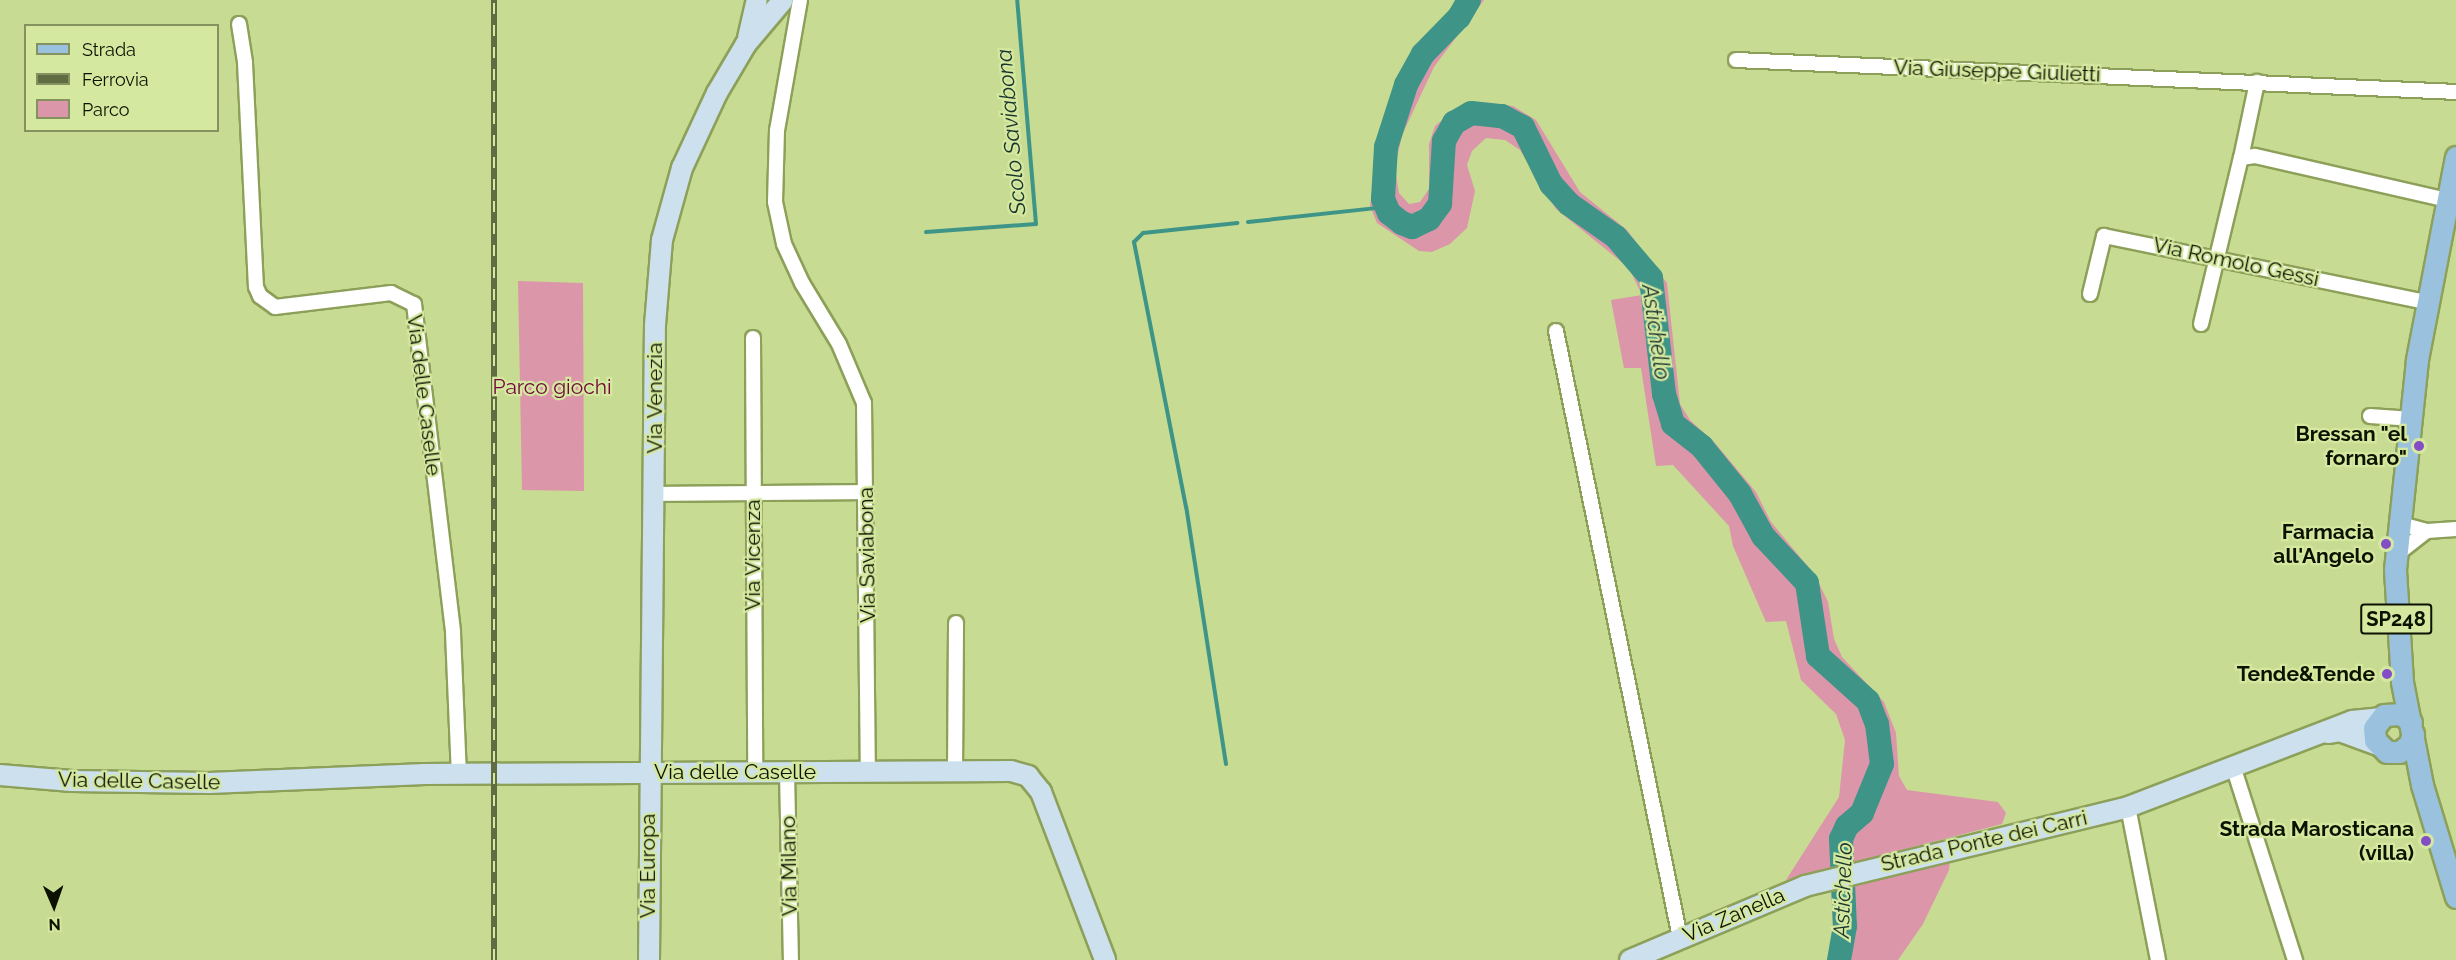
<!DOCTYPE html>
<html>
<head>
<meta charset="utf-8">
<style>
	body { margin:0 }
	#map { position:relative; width:2456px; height:960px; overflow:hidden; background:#c7db92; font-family:Raleway,sans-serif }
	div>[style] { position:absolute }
	.green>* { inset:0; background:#dc96aa }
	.stream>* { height:4px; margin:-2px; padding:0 2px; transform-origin:2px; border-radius:2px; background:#3e9587 }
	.river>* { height:24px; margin:-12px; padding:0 12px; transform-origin:12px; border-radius:12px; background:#3e9587 }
	.roads { filter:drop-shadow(2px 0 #8da059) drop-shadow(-2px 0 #8da059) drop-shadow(0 2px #8da059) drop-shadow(0 -2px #8da059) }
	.street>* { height:14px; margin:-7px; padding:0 7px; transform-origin:7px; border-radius:7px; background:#fff }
	.secondary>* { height:20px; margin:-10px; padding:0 10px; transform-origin:10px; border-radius:10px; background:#cce0ee }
	.primary>* { height:21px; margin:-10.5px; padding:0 10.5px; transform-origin:10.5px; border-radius:10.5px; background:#9ac2de }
	.rail>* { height:6px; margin-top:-3px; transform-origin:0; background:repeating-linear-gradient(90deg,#d4e89f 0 11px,#606c42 0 22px); box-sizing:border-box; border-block:2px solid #606c42 }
	.dots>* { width:16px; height:16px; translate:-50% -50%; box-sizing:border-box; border:3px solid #d4e89f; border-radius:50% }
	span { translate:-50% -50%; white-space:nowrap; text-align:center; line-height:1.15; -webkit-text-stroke:4.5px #d4e89f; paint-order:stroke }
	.shield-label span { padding:2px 4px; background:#d4e89f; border:2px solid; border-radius:4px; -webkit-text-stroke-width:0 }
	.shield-label { font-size:20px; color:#0c1100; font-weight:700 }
	.street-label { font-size:21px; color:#0c1100 }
	.park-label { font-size:21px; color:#710739 }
	.poi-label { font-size:21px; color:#0c1100; font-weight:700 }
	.right { translate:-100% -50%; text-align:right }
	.water-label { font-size:22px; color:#19342f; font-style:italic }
	.legend { position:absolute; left:24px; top:24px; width:195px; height:108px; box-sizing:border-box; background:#d4e89f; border:2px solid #84925f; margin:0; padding:8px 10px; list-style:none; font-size:18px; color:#0c1100 }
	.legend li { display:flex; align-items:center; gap:12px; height:30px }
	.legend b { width:30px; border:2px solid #84925f }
	.north { position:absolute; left:24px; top:876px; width:60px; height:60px; -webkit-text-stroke:4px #d4e89f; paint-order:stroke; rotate:178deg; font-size:16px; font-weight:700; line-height:24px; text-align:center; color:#0c1100 }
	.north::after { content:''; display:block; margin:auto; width:21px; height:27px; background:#0c1100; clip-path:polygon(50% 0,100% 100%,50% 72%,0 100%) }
</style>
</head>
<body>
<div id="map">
	<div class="green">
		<i style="clip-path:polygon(1463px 0,1484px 0,1434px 67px,1402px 135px,1395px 168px,1399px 193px,1409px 204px,1420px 202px,1429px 189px,1429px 144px,1435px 126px,1457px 108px,1479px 102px,1513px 106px,1536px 120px,1580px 192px,1627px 230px,1667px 283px,1680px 404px,1690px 420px,1715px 443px,1756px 492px,1771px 522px,1815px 575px,1828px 602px,1834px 639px,1842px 657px,1884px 702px,1896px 733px,1899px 776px,1907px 790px,1998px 802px,2006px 813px,2002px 824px,1786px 880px,1839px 797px,1845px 740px,1836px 714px,1801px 680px,1786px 621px,1766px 622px,1733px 546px,1729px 526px,1673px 465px,1656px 466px,1641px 368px,1624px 368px,1611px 300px,1642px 295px,1629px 268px,1556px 209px,1520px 150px,1505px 140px,1486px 138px,1472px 151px,1467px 165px,1475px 191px,1467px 228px,1450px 244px,1432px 252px,1419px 251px,1377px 223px,1370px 206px,1378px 149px,1418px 47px,1455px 15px)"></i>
		<i style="clip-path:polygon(518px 281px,583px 283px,584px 491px,522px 490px)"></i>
		<i style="clip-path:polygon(1950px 859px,1949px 870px,1923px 924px,1898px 960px,1827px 960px,1834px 950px,1831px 887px)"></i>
	</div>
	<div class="stream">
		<i style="left:1248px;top:222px;width:140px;rotate:-6.2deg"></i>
		<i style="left:926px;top:232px;width:110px;rotate:-4.2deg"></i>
		<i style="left:1036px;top:224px;width:225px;rotate:-94.8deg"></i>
		<i style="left:1226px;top:764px;width:260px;rotate:-98.8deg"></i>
		<i style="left:1186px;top:507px;width:270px;rotate:-101.1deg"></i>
		<i style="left:1134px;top:242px;width:13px;rotate:-45deg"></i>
		<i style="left:1143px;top:233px;width:95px;rotate:-6.1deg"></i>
	</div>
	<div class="river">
		<i style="left:1469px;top:0;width:20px;rotate:120deg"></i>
		<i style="left:1459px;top:17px;width:52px;rotate:134.2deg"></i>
		<i style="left:1423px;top:54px;width:35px;rotate:119deg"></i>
		<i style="left:1406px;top:85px;width:65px;rotate:107.9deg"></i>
		<i style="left:1386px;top:147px;width:52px;rotate:93.3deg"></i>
		<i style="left:1383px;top:199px;width:15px;rotate:67deg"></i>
		<i style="left:1389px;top:213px;width:16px;rotate:38deg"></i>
		<i style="left:1402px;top:223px;width:11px;rotate:22deg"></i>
		<i style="left:1412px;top:227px;width:19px;rotate:-25deg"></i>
		<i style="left:1429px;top:219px;width:19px;rotate:-54deg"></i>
		<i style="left:1440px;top:204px;width:63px;rotate:-86.4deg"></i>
		<i style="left:1444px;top:141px;width:21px;rotate:-61deg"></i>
		<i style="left:1454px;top:123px;width:20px;rotate:-30deg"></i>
		<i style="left:1471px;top:113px;width:31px;rotate:6deg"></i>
		<i style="left:1502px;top:116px;width:24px;rotate:28deg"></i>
		<i style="left:1523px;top:127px;width:64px;rotate:63.8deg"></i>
		<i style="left:1551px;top:184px;width:27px;rotate:48deg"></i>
		<i style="left:1569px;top:204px;width:57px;rotate:35.1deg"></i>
		<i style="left:1616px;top:237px;width:54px;rotate:49.5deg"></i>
		<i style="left:1651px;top:278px;width:117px;rotate:83.6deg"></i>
		<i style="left:1664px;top:394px;width:31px;rotate:73deg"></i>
		<i style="left:1673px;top:424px;width:37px;rotate:38deg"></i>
		<i style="left:1702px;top:447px;width:60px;rotate:51deg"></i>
		<i style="left:1740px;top:494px;width:48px;rotate:61.3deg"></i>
		<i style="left:1763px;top:536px;width:64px;rotate:46.9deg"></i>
		<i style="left:1807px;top:583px;width:74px;rotate:81.4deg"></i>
		<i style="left:1818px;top:656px;width:67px;rotate:42deg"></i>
		<i style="left:1868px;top:701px;width:25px;rotate:69deg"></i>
		<i style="left:1877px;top:724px;width:40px;rotate:82.9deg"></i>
		<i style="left:1882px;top:764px;width:53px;rotate:112.2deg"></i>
		<i style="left:1862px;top:813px;width:20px;rotate:139deg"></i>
		<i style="left:1847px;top:826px;width:14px;rotate:115deg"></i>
		<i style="left:1841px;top:839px;width:87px;rotate:87.4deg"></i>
		<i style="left:1845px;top:926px;width:35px;rotate:100deg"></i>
	</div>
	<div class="roads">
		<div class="street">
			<i style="left:800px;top:0;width:132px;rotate:100deg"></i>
			<i style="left:777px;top:130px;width:72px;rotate:91.6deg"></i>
			<i style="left:775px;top:202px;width:43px;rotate:77.9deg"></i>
			<i style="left:784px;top:244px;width:43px;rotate:65.2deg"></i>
			<i style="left:802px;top:283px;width:71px;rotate:58.8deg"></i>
			<i style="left:839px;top:344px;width:64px;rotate:67deg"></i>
			<i style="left:864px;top:403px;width:370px;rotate:89.4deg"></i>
			<i style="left:239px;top:24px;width:39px;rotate:81deg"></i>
			<i style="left:245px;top:63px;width:224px;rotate:87.2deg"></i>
			<i style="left:256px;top:287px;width:10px;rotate:66deg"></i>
			<i style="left:260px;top:296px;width:19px;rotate:36deg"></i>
			<i style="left:275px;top:307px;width:117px;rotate:-6.9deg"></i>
			<i style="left:391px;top:293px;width:25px;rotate:26deg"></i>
			<i style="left:414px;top:304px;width:331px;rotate:83.2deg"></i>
			<i style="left:453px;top:633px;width:142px;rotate:87.6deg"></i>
			<i style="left:1736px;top:60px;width:721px;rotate:2.54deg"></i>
			<i style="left:2241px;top:158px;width:78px;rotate:-78.1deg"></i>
			<i style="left:2090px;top:294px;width:60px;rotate:-76.4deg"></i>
			<i style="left:2104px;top:236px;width:329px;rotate:11.6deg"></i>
			<i style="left:2201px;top:324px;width:171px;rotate:-76.5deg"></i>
			<i style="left:2241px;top:158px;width:14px;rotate:-8deg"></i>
			<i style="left:2255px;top:156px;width:197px;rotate:12.9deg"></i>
			<i style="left:1556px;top:331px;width:620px;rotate:78.45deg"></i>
			<i style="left:753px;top:338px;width:434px;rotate:89.7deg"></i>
			<i style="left:2370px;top:416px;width:39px;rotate:4deg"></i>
			<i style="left:655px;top:494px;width:211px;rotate:-0.5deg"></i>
			<i style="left:2397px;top:523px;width:31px;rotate:15deg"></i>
			<i style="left:2427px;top:531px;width:29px;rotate:-4deg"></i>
			<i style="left:2396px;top:555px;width:39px;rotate:-38deg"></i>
			<i style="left:2234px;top:769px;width:201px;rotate:72.3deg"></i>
			<i style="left:787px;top:772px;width:188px;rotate:88.8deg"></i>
			<i style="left:955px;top:772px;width:149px;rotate:-89.6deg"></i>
			<i style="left:2128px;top:807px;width:156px;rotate:78.9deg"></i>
		</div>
		<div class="secondary">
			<i style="left:748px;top:38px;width:39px;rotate:-77deg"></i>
			<i style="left:2328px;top:733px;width:12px;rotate:-9deg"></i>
			<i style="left:2340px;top:731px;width:40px;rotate:20.2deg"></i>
			<i style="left:0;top:775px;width:72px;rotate:4.8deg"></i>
			<i style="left:72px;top:781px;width:137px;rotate:0.8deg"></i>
			<i style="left:209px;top:783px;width:216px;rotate:-2.4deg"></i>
			<i style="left:425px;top:774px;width:586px;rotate:-0.29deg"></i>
			<i style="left:1011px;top:771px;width:18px;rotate:16deg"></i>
			<i style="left:1028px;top:776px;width:21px;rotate:51deg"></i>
			<i style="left:1041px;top:792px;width:180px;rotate:69.1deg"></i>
			<i style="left:649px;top:960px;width:635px;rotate:-89.46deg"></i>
			<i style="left:655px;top:325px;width:85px;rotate:-85.3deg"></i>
			<i style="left:662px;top:240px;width:75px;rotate:-74.5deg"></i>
			<i style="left:682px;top:168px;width:83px;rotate:-65deg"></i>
			<i style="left:717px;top:93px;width:57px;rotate:-59.4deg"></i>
			<i style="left:746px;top:44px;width:57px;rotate:-49.9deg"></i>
			<i style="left:1630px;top:960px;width:190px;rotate:-22.9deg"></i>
			<i style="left:1805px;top:886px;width:333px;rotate:-13.7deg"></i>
			<i style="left:2128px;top:807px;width:240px;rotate:-21deg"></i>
			<i style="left:2352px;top:721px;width:28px;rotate:-6deg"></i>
		</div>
		<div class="primary">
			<i style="left:2456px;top:157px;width:207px;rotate:100.9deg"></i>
			<i style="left:2417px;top:360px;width:211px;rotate:96deg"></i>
			<i style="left:2395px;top:570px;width:112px;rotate:86.4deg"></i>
			<i style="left:2402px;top:682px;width:105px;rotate:79deg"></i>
			<i style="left:2422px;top:785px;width:117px;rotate:73.1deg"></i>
			<i style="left:2411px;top:722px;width:13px;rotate:-141deg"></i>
			<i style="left:2401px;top:714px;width:17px;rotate:177deg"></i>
			<i style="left:2384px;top:715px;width:16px;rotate:128deg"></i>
			<i style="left:2374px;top:728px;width:12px;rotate:85deg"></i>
			<i style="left:2375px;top:740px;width:17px;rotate:45deg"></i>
			<i style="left:2387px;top:752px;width:12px"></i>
			<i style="left:2399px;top:752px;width:12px;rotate:-35deg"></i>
			<i style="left:2409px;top:745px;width:12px;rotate:-70deg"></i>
		</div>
	</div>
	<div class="rail">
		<i style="left:494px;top:960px;width:960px;rotate:-90deg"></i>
	</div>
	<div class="dots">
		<i style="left:2419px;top:446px;background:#824dc5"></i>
		<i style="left:2386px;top:544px;background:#824dc5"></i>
		<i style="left:2387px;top:674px;background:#824dc5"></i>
		<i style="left:2426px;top:841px;background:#824dc5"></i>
	</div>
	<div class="shield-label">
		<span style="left:2396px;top:619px">SP248</span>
	</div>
	<div class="street-label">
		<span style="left:1997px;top:71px;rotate:2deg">Via Giuseppe Giulietti</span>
		<span style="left:2236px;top:262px;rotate:12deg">Via Romolo Gessi</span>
		<span style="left:424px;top:395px;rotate:83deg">Via delle Caselle</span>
		<span style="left:655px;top:398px;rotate:-90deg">Via Venezia</span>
		<span style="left:753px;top:555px;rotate:-90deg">Via Vicenza</span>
		<span style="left:867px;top:555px;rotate:-91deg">Via Saviabona</span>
		<span style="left:735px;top:772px">Via delle Caselle</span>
		<span style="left:139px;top:781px;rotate:1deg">Via delle Caselle</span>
		<span style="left:1984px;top:841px;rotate:-13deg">Strada Ponte dei Carri</span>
		<span style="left:648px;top:866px;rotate:-90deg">Via Europa</span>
		<span style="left:789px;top:866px;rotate:-91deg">Via Milano</span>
		<span style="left:1734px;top:915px;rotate:-23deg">Via Zanella</span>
	</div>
	<div class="park-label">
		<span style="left:552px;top:387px">Parco giochi</span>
	</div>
	<div class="poi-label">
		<span class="right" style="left:2407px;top:446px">Bressan "el<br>fornaro"</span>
		<span class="right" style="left:2374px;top:544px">Farmacia<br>all'Angelo</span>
		<span class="right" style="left:2375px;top:674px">Tende&amp;Tende</span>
		<span class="right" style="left:2414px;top:841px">Strada Marosticana<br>(villa)</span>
	</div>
	<div class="water-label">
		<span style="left:1011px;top:132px;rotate:-95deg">Scolo Saviabona</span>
		<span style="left:1656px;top:332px;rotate:82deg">Astichello</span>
		<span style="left:1843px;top:890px;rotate:-88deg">Astichello</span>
	</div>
	<ul class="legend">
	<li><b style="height:8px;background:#9ac2de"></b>Strada</li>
	<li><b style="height:8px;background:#606c42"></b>Ferrovia</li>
	<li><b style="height:16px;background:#dc96aa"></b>Parco</li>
	</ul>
	<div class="north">N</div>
</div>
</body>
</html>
